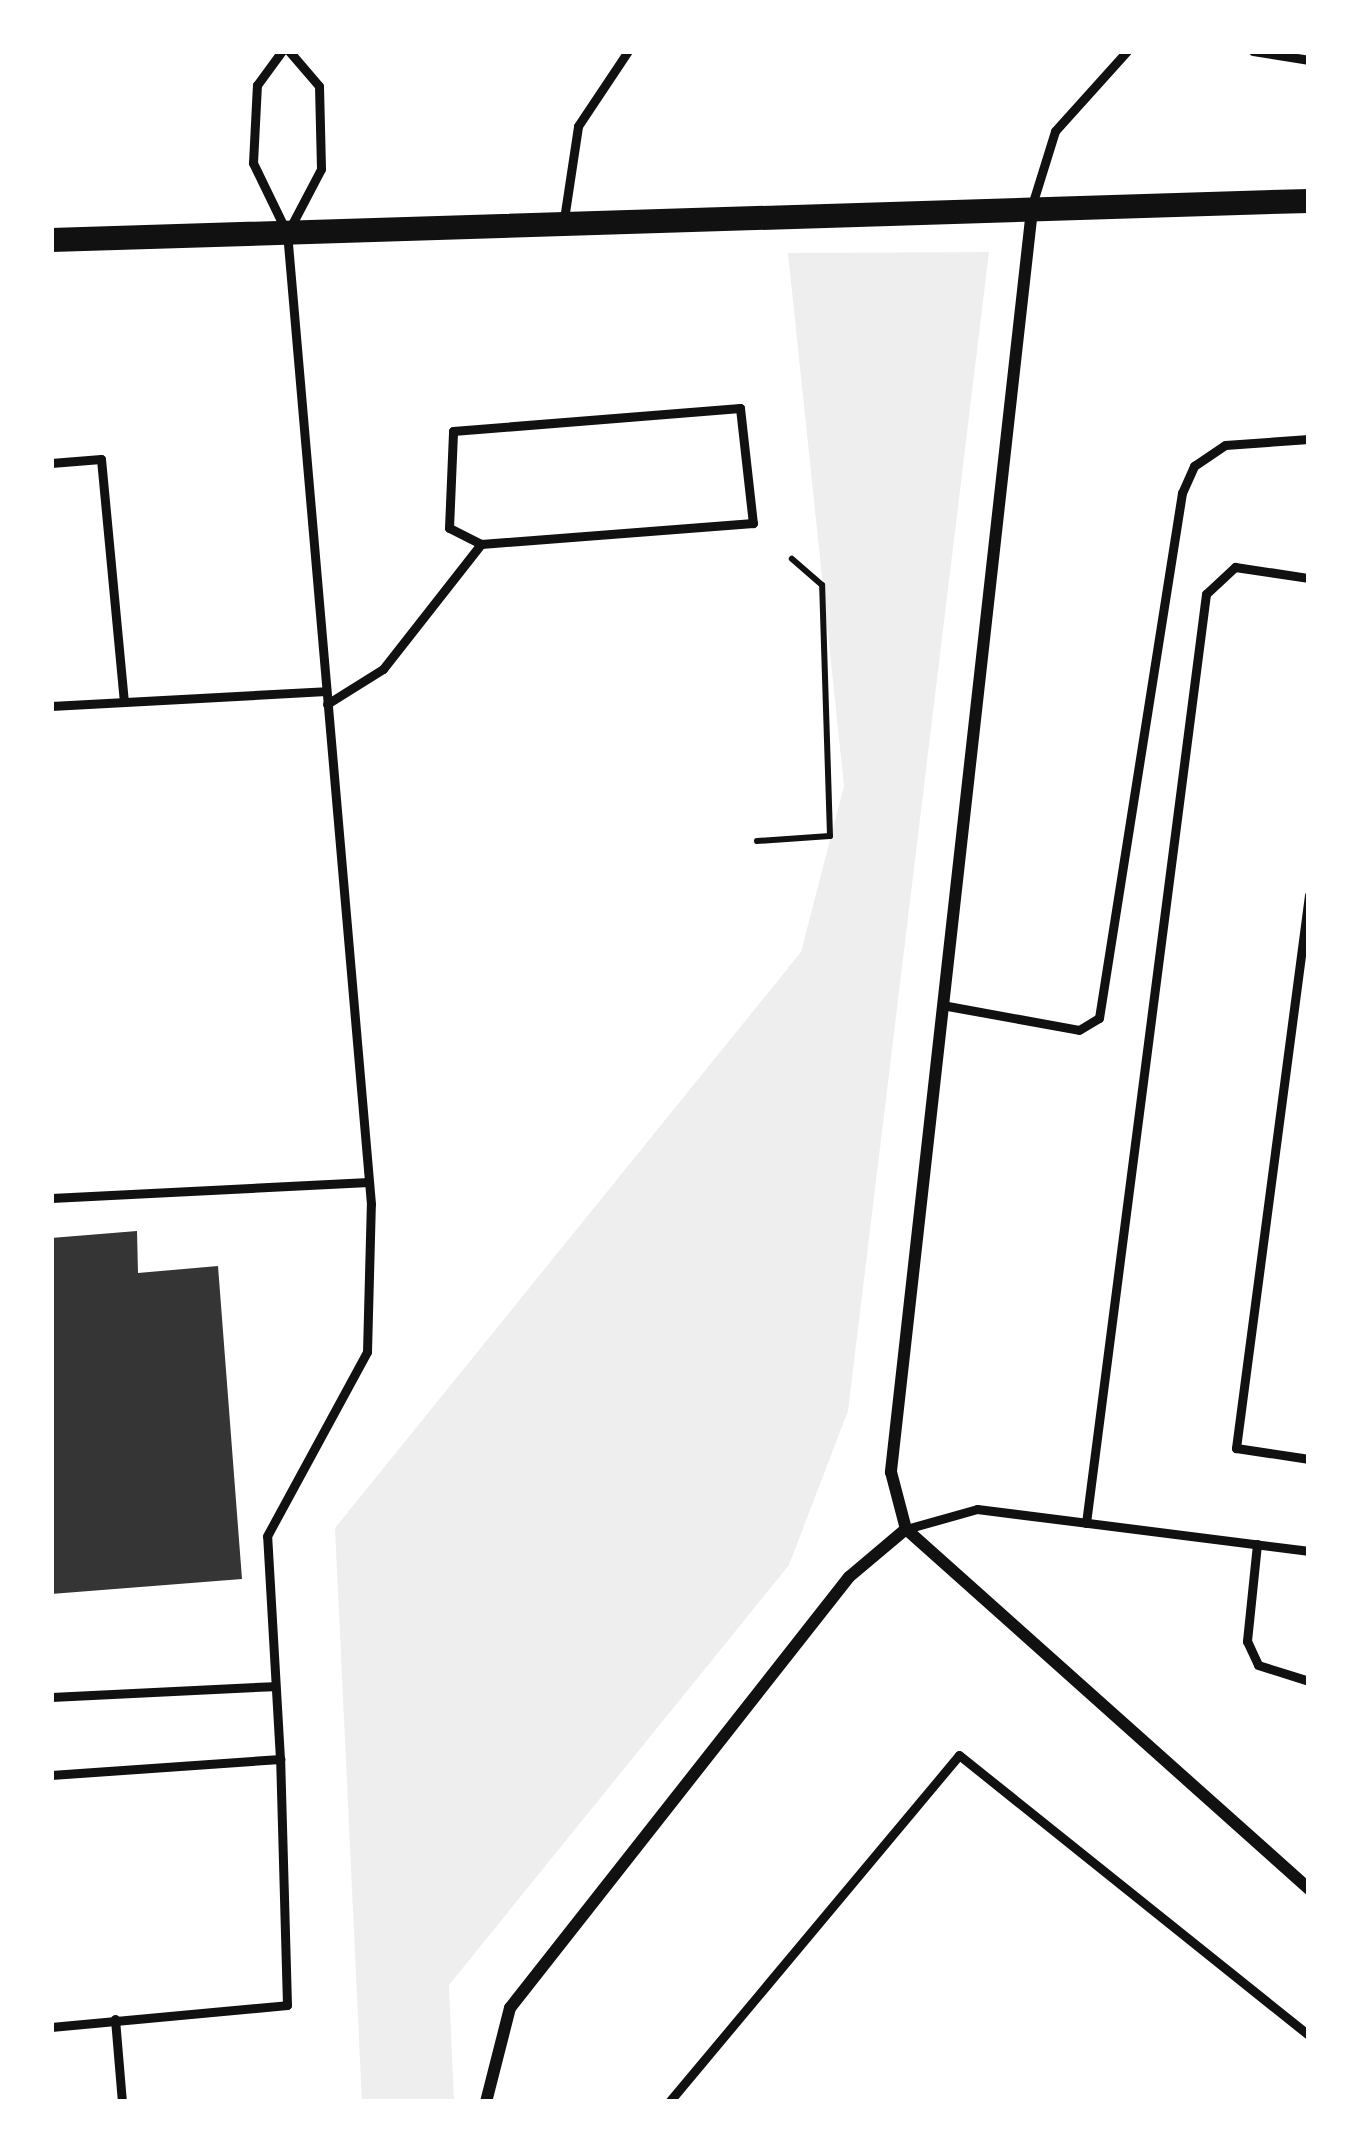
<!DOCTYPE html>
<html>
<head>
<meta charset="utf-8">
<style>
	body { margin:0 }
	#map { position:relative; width:1360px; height:2153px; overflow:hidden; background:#fff; font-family:Figtree,sans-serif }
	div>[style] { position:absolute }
	.green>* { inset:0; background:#eee }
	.building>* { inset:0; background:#353535 }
	.path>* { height:6px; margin:-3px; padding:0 3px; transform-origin:3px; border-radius:3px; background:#111 }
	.service>* { height:9px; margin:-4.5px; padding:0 4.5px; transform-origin:4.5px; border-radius:4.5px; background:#111 }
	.minor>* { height:12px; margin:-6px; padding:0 6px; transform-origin:6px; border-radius:6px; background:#111 }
	.secondary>* { height:24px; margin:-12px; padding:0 12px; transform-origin:12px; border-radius:12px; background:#111 }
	span { translate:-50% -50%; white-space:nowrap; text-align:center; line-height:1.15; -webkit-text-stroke:10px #fff; paint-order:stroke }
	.frame { position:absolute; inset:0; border:54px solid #fff; pointer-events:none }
</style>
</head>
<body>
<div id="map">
	<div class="green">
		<i style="clip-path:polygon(989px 252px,848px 1411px,789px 1565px,449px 1985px,454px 2102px,362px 2102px,335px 1528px,801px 952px,844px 786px,788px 253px)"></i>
	</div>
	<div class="building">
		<i style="clip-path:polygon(137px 1231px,138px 1273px,218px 1266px,242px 1579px,51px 1594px,51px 1238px)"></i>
	</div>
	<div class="path">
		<i style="left:757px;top:841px;width:73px;rotate:-3.9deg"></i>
		<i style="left:830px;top:836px;width:251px;rotate:-91.8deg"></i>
		<i style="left:822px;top:585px;width:40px;rotate:-139deg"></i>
	</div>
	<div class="service">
		<i style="left:289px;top:51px;width:46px;rotate:49.4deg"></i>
		<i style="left:319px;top:86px;width:83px;rotate:88.6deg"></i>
		<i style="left:321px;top:169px;width:67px;rotate:117.7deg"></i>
		<i style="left:1253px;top:51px;width:57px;rotate:9.1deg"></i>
		<i style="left:1032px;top:205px;width:77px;rotate:-72.7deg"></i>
		<i style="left:1055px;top:131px;width:108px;rotate:-48deg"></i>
		<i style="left:564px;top:219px;width:94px;rotate:-81.4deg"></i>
		<i style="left:578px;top:126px;width:90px;rotate:-56.3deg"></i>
		<i style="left:740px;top:408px;width:116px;rotate:83.6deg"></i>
		<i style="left:753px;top:523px;width:273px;rotate:175.6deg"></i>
		<i style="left:481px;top:544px;width:36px;rotate:-153deg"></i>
		<i style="left:449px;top:528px;width:97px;rotate:-87.6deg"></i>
		<i style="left:453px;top:431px;width:288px;rotate:-4.6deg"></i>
		<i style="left:51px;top:463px;width:50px;rotate:-4.6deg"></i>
		<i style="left:101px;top:459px;width:244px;rotate:84.6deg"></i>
		<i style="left:327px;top:704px;width:66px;rotate:-32deg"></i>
		<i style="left:383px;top:669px;width:159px;rotate:-51.9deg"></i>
		<i style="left:51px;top:706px;width:275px;rotate:-3.1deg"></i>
		<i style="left:1309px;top:895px;width:558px;rotate:97.52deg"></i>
		<i style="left:1236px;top:1448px;width:74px;rotate:8.6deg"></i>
		<i style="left:942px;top:1005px;width:139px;rotate:10.3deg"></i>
		<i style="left:1079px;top:1030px;width:23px;rotate:-31deg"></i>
		<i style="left:1099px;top:1018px;width:532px;rotate:-81.02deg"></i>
		<i style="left:1182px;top:493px;width:30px;rotate:-66deg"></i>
		<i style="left:1194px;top:466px;width:37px;rotate:-34deg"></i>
		<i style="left:1225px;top:445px;width:84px;rotate:-4.1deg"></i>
		<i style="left:51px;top:1198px;width:318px;rotate:-2.9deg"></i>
		<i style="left:1086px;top:1523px;width:937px;rotate:-82.64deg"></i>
		<i style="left:1206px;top:594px;width:40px;rotate:-43deg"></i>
		<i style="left:1235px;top:567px;width:75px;rotate:8.5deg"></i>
		<i style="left:906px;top:1529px;width:74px;rotate:-15.7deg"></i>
		<i style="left:977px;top:1509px;width:335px;rotate:7.2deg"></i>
		<i style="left:1257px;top:1544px;width:98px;rotate:95.9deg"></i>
		<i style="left:1247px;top:1641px;width:26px;rotate:65deg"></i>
		<i style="left:1258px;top:1665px;width:53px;rotate:17.4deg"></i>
		<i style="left:51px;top:1697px;width:222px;rotate:-2.8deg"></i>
		<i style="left:51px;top:1775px;width:230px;rotate:-4deg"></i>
		<i style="left:280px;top:1759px;width:223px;rotate:-93.3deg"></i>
		<i style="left:267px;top:1536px;width:209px;rotate:-61.5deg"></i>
		<i style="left:367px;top:1352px;width:148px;rotate:-88.5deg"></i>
		<i style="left:371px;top:1204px;width:975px;rotate:-94.94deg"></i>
		<i style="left:287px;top:233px;width:78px;rotate:-115.9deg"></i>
		<i style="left:253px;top:163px;width:78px;rotate:-87.1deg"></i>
		<i style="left:257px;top:85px;width:42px;rotate:-53.7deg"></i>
		<i style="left:115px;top:2019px;width:83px;rotate:85.2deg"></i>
		<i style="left:51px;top:2027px;width:237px;rotate:-5.3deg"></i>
		<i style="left:287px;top:2005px;width:246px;rotate:-91.6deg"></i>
		<i style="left:669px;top:2102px;width:452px;rotate:-50.1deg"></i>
		<i style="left:959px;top:1755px;width:448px;rotate:38.7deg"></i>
	</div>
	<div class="minor">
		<i style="left:1032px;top:210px;width:1270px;rotate:96.38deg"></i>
		<i style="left:891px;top:1472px;width:59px;rotate:75.3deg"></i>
		<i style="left:906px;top:1529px;width:540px;rotate:41.77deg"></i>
		<i style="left:486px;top:2102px;width:97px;rotate:-75.7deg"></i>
		<i style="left:510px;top:2008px;width:548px;rotate:-51.81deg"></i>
		<i style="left:849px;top:1577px;width:75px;rotate:-40.1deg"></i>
	</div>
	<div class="secondary">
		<i style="left:51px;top:240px;width:1259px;rotate:-1.78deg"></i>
	</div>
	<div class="frame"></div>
</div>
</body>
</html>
